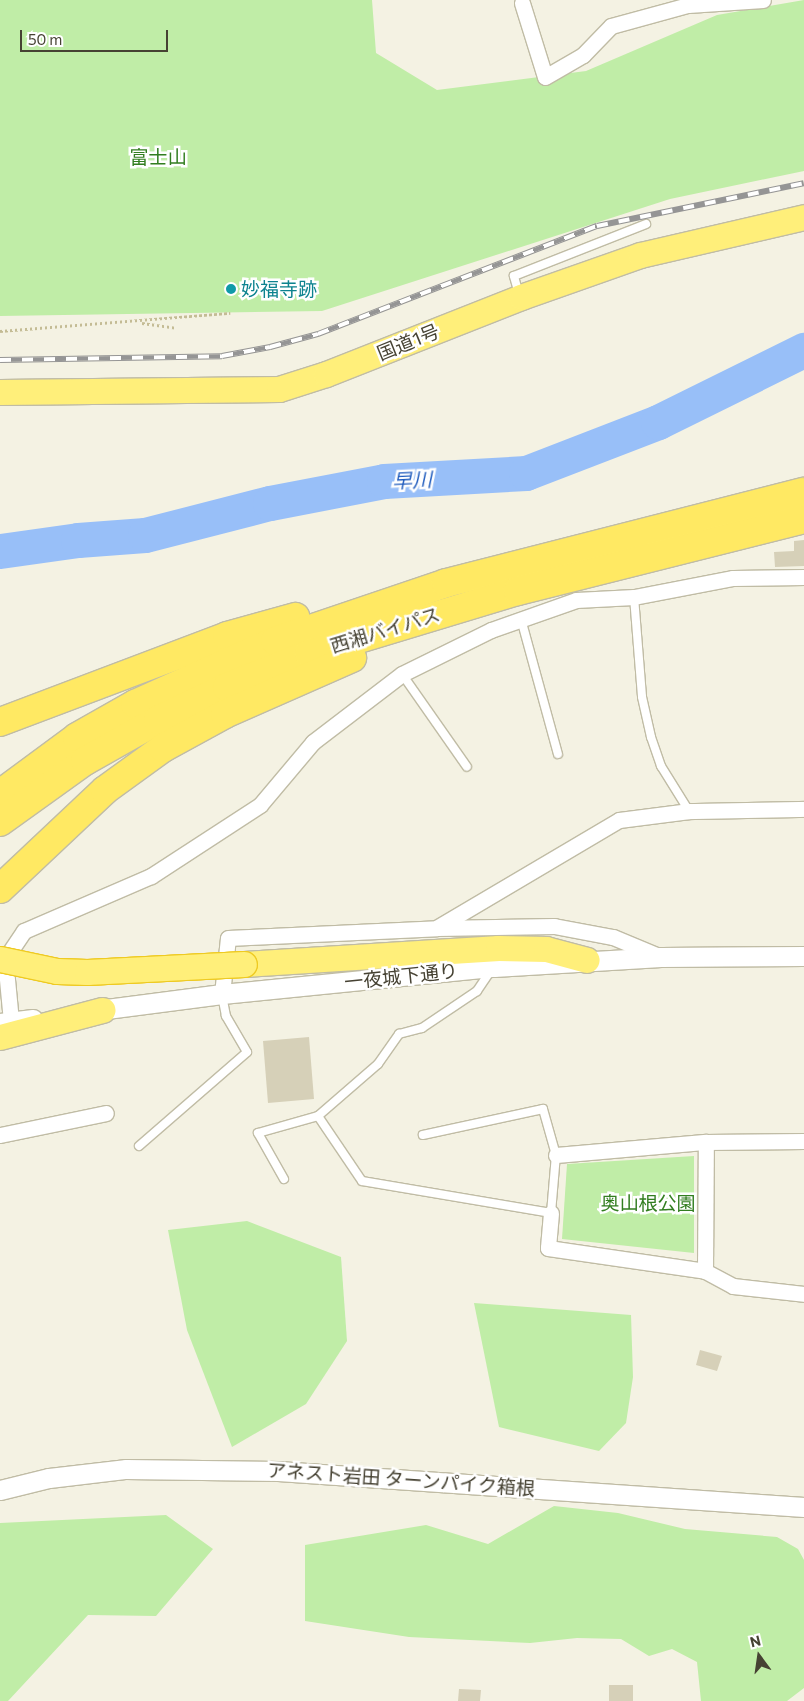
<!DOCTYPE html>
<html>
<head>
<meta charset="utf-8">
<style>
	body { margin:0 }
	#map { position:relative; width:804px; height:1701px; overflow:hidden; background:#f4f2e3; font-family:Commissioner,"Noto Sans JP",sans-serif }
	div>[style] { position:absolute }
	.green>* { inset:0; background:#c0eda7 }
	.river>* { height:35px; margin:-17.5px; padding:0 17.5px; transform-origin:17.5px; border-radius:17.5px; background:#98bff8 }
	.building>* { inset:0; background:#d6d0b8 }
	.path>* { height:3px; margin-top:-1.5px; transform-origin:0; background:repeating-linear-gradient(90deg,#c4bc95 0 2.5px,transparent 0 5px) }
	.roads { filter:drop-shadow(1px 0 #c0bca5) drop-shadow(-1px 0 #c0bca5) drop-shadow(0 1px #c0bca5) drop-shadow(0 -1px #c0bca5) }
	.service>* { height:8px; margin:-4px; padding:0 4px; transform-origin:4px; border-radius:4px; background:#fff }
	.minor>* { height:15px; margin:-7.5px; padding:0 7.5px; transform-origin:7.5px; border-radius:7.5px; background:#fff }
	.tertiary>* { height:19px; margin:-9.5px; padding:0 9.5px; transform-origin:9.5px; border-radius:9.5px; background:#fff }
	.trunk>* { height:25px; margin:-12.5px; padding:0 12.5px; transform-origin:12.5px; border-radius:12.5px; background:#ffef7a }
	.motorway>* { height:28px; margin:-14px; padding:0 14px; transform-origin:14px; border-radius:14px; background:#ffe963 }
	.rail>* { height:5.5px; margin-top:-2.75px; transform-origin:0; background:repeating-linear-gradient(90deg,#fff 0 11px,#959595 0 22px); box-sizing:border-box; border-block:1px solid #959595 }
	.bridges { filter:drop-shadow(1px 0 #eeca23) drop-shadow(-1px 0 #eeca23) drop-shadow(0 1px #eeca23) drop-shadow(0 -1px #eeca23) }
	.trunk-bridge>* { height:25px; margin:-12.5px; padding:0 12.5px; transform-origin:12.5px; border-radius:12.5px; background:#ffef7a }
	.dots>* { width:14px; height:14px; translate:-50% -50%; box-sizing:border-box; border:2px solid #fff; border-radius:50% }
	span { translate:-50% -50%; white-space:nowrap; text-align:center; line-height:1.15; -webkit-text-stroke:5px #fff; paint-order:stroke }
	.park-label { font-size:19px; color:#327e20 }
	.culture-label { font-size:19px; color:#0d838f }
	.left { translate:0 -50%; text-align:left }
	.street-label { font-size:19px; color:#464233 }
	.water-label { font-size:20px; color:#215dbe; font-style:italic }
	.north { position:absolute; left:734px; top:1631px; width:50px; height:50px; -webkit-text-stroke:4px #fff; paint-order:stroke; rotate:346deg; font-size:14px; font-weight:700; line-height:20px; text-align:center; color:#464233 }
	.north::after { content:''; display:block; margin:auto; width:18px; height:22px; background:#464233; clip-path:polygon(50% 0,100% 100%,50% 72%,0 100%) }
	.scale { position:absolute; left:20px; top:30px; width:148px; height:22px; box-sizing:border-box; border:2px solid #464233; border-top:0; padding-left:6px; font-size:15px; line-height:18px; white-space:nowrap; color:#464233; -webkit-text-stroke:4px #fff; paint-order:stroke }
</style>
</head>
<body>
<div id="map">
	<div class="green">
		<i style="clip-path:polygon(0 0,372px 0,376px 53px,437px 90px,586px 71px,717px 15px,804px 0,804px 171px,670px 199px,322px 311px,0 316px)"></i>
		<i style="clip-path:polygon(694px 1156px,694px 1253px,562px 1239px,567px 1164px)"></i>
		<i style="clip-path:polygon(247px 1221px,341px 1257px,347px 1341px,306px 1404px,232px 1447px,187px 1330px,168px 1230px)"></i>
		<i style="clip-path:polygon(474px 1303px,631px 1315px,633px 1377px,626px 1423px,599px 1451px,499px 1427px)"></i>
		<i style="clip-path:polygon(554px 1506px,618px 1513px,685px 1529px,777px 1537px,798px 1549px,804px 1560px,804px 1688px,787px 1701px,701px 1701px,697px 1662px,672px 1649px,649px 1656px,621px 1639px,577px 1638px,530px 1643px,409px 1637px,305px 1621px,305px 1545px,426px 1525px,488px 1544px)"></i>
		<i style="clip-path:polygon(166px 1515px,213px 1549px,156px 1616px,88px 1615px,8px 1701px,0 1701px,0 1523px)"></i>
	</div>
	<div class="river">
		<i style="left:0;top:551px;width:79px;rotate:-8deg"></i>
		<i style="left:78px;top:540px;width:67px;rotate:-4.3deg"></i>
		<i style="left:145px;top:535px;width:129px;rotate:-14.4deg"></i>
		<i style="left:270px;top:503px;width:116px;rotate:-10.9deg"></i>
		<i style="left:384px;top:481px;width:142px;rotate:-3.2deg"></i>
		<i style="left:526px;top:473px;width:142px;rotate:-21.1deg"></i>
		<i style="left:658px;top:422px;width:163px;rotate:-26.3deg"></i>
	</div>
	<div class="building">
		<i style="clip-path:polygon(236px 284px,238px 292px,228px 294px,227px 286px)"></i>
		<i style="clip-path:polygon(804px 540px,804px 566px,775px 567px,774px 552px,794px 551px,794px 541px)"></i>
		<i style="clip-path:polygon(309px 1037px,314px 1099px,268px 1103px,263px 1041px)"></i>
		<i style="clip-path:polygon(700px 1350px,722px 1356px,717px 1371px,696px 1365px)"></i>
		<i style="clip-path:polygon(609px 1685px,633px 1685px,633px 1701px,609px 1701px)"></i>
		<i style="clip-path:polygon(459px 1689px,481px 1690px,480px 1701px,458px 1701px)"></i>
	</div>
	<div class="path">
		<i style="left:142px;top:323px;width:35px;rotate:8deg"></i>
		<i style="left:0;top:331px;width:231px;rotate:-4.5deg"></i>
	</div>
	<div class="roads">
		<div class="service">
			<i style="left:519px;top:294px;width:19px;rotate:-106deg"></i>
			<i style="left:514px;top:276px;width:142px;rotate:-21.5deg"></i>
			<i style="left:634px;top:597px;width:100px;rotate:85.4deg"></i>
			<i style="left:642px;top:697px;width:41px;rotate:77.3deg"></i>
			<i style="left:651px;top:737px;width:31px;rotate:71deg"></i>
			<i style="left:661px;top:766px;width:53px;rotate:58.1deg"></i>
			<i style="left:521px;top:619px;width:140px;rotate:74.7deg"></i>
			<i style="left:402px;top:674px;width:113px;rotate:55deg"></i>
			<i style="left:318px;top:1116px;width:78px;rotate:55.9deg"></i>
			<i style="left:362px;top:1181px;width:192px;rotate:9.6deg"></i>
			<i style="left:551px;top:1213px;width:58px;rotate:-85.1deg"></i>
			<i style="left:556px;top:1155px;width:48px;rotate:-105.8deg"></i>
			<i style="left:543px;top:1109px;width:123px;rotate:167.8deg"></i>
			<i style="left:139px;top:1146px;width:143px;rotate:-41deg"></i>
			<i style="left:247px;top:1052px;width:42px;rotate:-120.3deg"></i>
			<i style="left:226px;top:1016px;width:21px;rotate:-101deg"></i>
			<i style="left:284px;top:1179px;width:53px;rotate:-119.5deg"></i>
			<i style="left:258px;top:1133px;width:62px;rotate:-15.8deg"></i>
			<i style="left:318px;top:1116px;width:79px;rotate:-40.9deg"></i>
			<i style="left:378px;top:1064px;width:37px;rotate:-55deg"></i>
			<i style="left:399px;top:1034px;width:24px;rotate:-15deg"></i>
			<i style="left:422px;top:1028px;width:66px;rotate:-33.9deg"></i>
			<i style="left:477px;top:991px;width:27px;rotate:-56deg"></i>
		</div>
		<div class="minor">
			<i style="left:522px;top:3px;width:77px;rotate:72.7deg"></i>
			<i style="left:545px;top:77px;width:44px;rotate:-30.1deg"></i>
			<i style="left:583px;top:55px;width:40px;rotate:-46deg"></i>
			<i style="left:611px;top:26px;width:80px;rotate:-15.3deg"></i>
			<i style="left:688px;top:5px;width:75px;rotate:-3.8deg"></i>
			<i style="left:438px;top:927px;width:210px;rotate:-30.6deg"></i>
			<i style="left:619px;top:820px;width:71px;rotate:-7.3deg"></i>
			<i style="left:689px;top:811px;width:115px;rotate:-1deg"></i>
			<i style="left:222px;top:994px;width:56px;rotate:-83.9deg"></i>
			<i style="left:228px;top:938px;width:209px;rotate:-2.7deg"></i>
			<i style="left:437px;top:928px;width:117px;rotate:-1deg"></i>
			<i style="left:554px;top:926px;width:60px;rotate:10.6deg"></i>
			<i style="left:613px;top:937px;width:52px;rotate:22.6deg"></i>
			<i style="left:11px;top:1021px;width:62px;rotate:-95.5deg"></i>
			<i style="left:5px;top:959px;width:34px;rotate:-56deg"></i>
			<i style="left:24px;top:931px;width:138px;rotate:-23.4deg"></i>
			<i style="left:151px;top:876px;width:130px;rotate:-33.1deg"></i>
			<i style="left:260px;top:805px;width:82px;rotate:-49.9deg"></i>
			<i style="left:313px;top:742px;width:112px;rotate:-37.4deg"></i>
			<i style="left:402px;top:674px;width:99px;rotate:-26.3deg"></i>
			<i style="left:491px;top:630px;width:90px;rotate:-19.4deg"></i>
			<i style="left:576px;top:600px;width:58px;rotate:-3deg"></i>
			<i style="left:634px;top:597px;width:101px;rotate:-10.9deg"></i>
			<i style="left:733px;top:578px;width:71px;rotate:-0.8deg"></i>
			<i style="left:0;top:1135px;width:108px;rotate:-11.7deg"></i>
			<i style="left:556px;top:1155px;width:151px;rotate:-5deg"></i>
			<i style="left:706px;top:1142px;width:98px;rotate:-0.6deg"></i>
			<i style="left:551px;top:1213px;width:35px;rotate:95deg"></i>
			<i style="left:548px;top:1248px;width:159px;rotate:8.3deg"></i>
			<i style="left:705px;top:1271px;width:32px;rotate:28deg"></i>
			<i style="left:733px;top:1286px;width:71px;rotate:6.4deg"></i>
			<i style="left:705px;top:1271px;width:129px;rotate:-89.6deg"></i>
		</div>
		<div class="tertiary">
			<i style="left:91px;top:1011px;width:132px;rotate:-7.4deg"></i>
			<i style="left:222px;top:994px;width:273px;rotate:-5.7deg"></i>
			<i style="left:494px;top:967px;width:167px;rotate:-3.4deg"></i>
			<i style="left:661px;top:957px;width:143px;rotate:-0.4deg"></i>
			<i style="left:0;top:1023px;width:33px;rotate:-7deg"></i>
			<i style="left:0;top:1490px;width:50px;rotate:-13.8deg"></i>
			<i style="left:49px;top:1478px;width:78px;rotate:-6.7deg"></i>
			<i style="left:126px;top:1469px;width:152px;rotate:0.8deg"></i>
			<i style="left:278px;top:1471px;width:527px;rotate:3.92deg"></i>
		</div>
		<div class="trunk">
			<i style="left:0;top:392px;width:279px;rotate:-0.6deg"></i>
			<i style="left:279px;top:389px;width:49px;rotate:-17.7deg"></i>
			<i style="left:326px;top:374px;width:210px;rotate:-21.5deg"></i>
			<i style="left:521px;top:297px;width:126px;rotate:-19.4deg"></i>
			<i style="left:640px;top:255px;width:168px;rotate:-13deg"></i>
			<i style="left:244px;top:964px;width:255px;rotate:-3.6deg"></i>
			<i style="left:498px;top:948px;width:48px;rotate:1.2deg"></i>
			<i style="left:546px;top:949px;width:42px;rotate:15deg"></i>
			<i style="left:0;top:1037px;width:106px;rotate:-14.8deg"></i>
		</div>
		<div class="motorway">
			<i style="left:0;top:722px;width:243px;rotate:-20.7deg"></i>
			<i style="left:227px;top:636px;width:71px;rotate:-15.6deg"></i>
			<i style="left:0;top:794px;width:96px;rotate:-36.5deg"></i>
			<i style="left:77px;top:737px;width:67px;rotate:-29.6deg"></i>
			<i style="left:135px;top:704px;width:154px;rotate:-24.2deg"></i>
			<i style="left:275px;top:641px;width:181px;rotate:-18.7deg"></i>
			<i style="left:446px;top:583px;width:369px;rotate:-14.3deg"></i>
			<i style="left:0;top:822px;width:105px;rotate:-35.7deg"></i>
			<i style="left:85px;top:761px;width:84px;rotate:-29.3deg"></i>
			<i style="left:158px;top:720px;width:76px;rotate:-25.6deg"></i>
			<i style="left:227px;top:687px;width:88px;rotate:-21.9deg"></i>
			<i style="left:309px;top:654px;width:218px;rotate:-16.8deg"></i>
			<i style="left:518px;top:591px;width:295px;rotate:-14.1deg"></i>
			<i style="left:0;top:889px;width:144px;rotate:-43.3deg"></i>
			<i style="left:105px;top:790px;width:72px;rotate:-35.9deg"></i>
			<i style="left:163px;top:748px;width:71px;rotate:-28.7deg"></i>
			<i style="left:225px;top:714px;width:139px;rotate:-23.8deg"></i>
		</div>
	</div>
	<div class="rail">
		<i style="left:0;top:360px;width:222px;rotate:-1deg"></i>
		<i style="left:222px;top:356px;width:49px;rotate:-10.6deg"></i>
		<i style="left:270px;top:347px;width:50px;rotate:-15.2deg"></i>
		<i style="left:318px;top:334px;width:299px;rotate:-21.2deg"></i>
		<i style="left:597px;top:226px;width:211px;rotate:-11.7deg"></i>
	</div>
	<div class="bridges">
		<div class="trunk-bridge">
			<i style="left:0;top:959px;width:58px;rotate:11.9deg"></i>
			<i style="left:57px;top:971px;width:30px;rotate:2deg"></i>
			<i style="left:87px;top:972px;width:157px;rotate:-2.9deg"></i>
		</div>
	</div>
	<div class="dots">
		<i style="left:231px;top:289px;background:#0f9aa8"></i>
	</div>
	<div class="park-label">
		<span style="left:158px;top:157px">富士山</span>
		<span style="left:648px;top:1203px">奥山根公園</span>
	</div>
	<div class="culture-label">
		<span class="left" style="left:241px;top:289px">妙福寺跡</span>
	</div>
	<div class="street-label">
		<span style="left:408px;top:342px;rotate:-22deg">国道1号</span>
		<span style="left:385px;top:630px;rotate:-17deg">西湘バイパス</span>
		<span style="left:401px;top:976px;rotate:-6deg">一夜城下通り</span>
		<span style="left:401px;top:1479px;rotate:4deg">アネスト岩田 ターンパイク箱根</span>
	</div>
	<div class="water-label">
		<span style="left:412px;top:480px;rotate:-3deg">早川</span>
	</div>
	<div class="north">N</div>
	<div class="scale">50 m</div>
</div>
</body>
</html>
